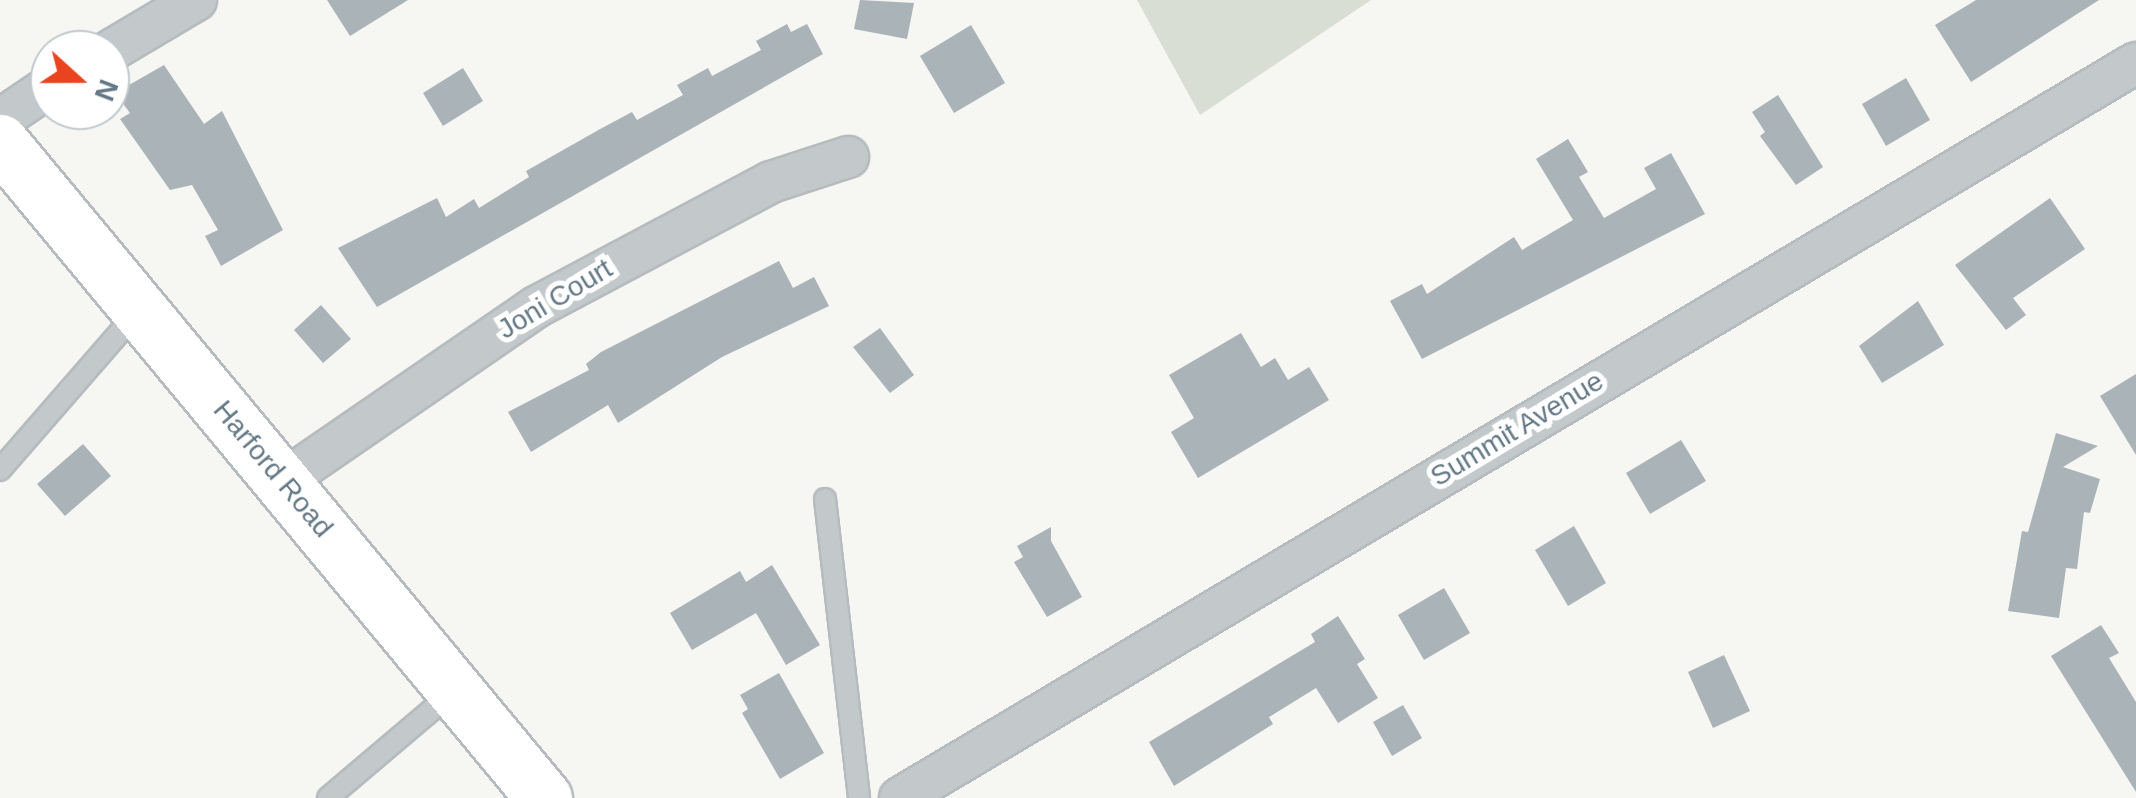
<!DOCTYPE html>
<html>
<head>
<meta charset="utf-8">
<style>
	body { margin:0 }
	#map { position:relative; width:2136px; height:798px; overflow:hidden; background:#f6f6f2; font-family:Arial,sans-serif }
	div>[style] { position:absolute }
	.green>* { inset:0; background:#d8ded3 }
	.building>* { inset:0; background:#aab3b8 }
	.roads { filter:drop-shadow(2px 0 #b5bbbf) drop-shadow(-2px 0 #b5bbbf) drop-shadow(0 2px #b5bbbf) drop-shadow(0 -2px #b5bbbf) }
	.service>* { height:20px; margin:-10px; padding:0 10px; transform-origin:10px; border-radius:10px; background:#c3c8ca }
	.minor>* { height:40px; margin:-20px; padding:0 20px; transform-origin:20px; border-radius:20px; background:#c3c8ca }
	.secondary>* { height:55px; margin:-27.5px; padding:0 27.5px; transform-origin:27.5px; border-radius:27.5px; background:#fff }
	span { translate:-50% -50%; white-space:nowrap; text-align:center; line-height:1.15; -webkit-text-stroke:10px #fff; paint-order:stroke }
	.street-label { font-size:28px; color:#647885 }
	.north { position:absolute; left:30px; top:30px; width:100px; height:100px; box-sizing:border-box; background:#fff; border:2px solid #c1c9ce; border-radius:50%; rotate:111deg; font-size:28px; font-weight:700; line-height:40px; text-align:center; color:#647885 }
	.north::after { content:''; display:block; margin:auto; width:35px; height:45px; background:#e9441f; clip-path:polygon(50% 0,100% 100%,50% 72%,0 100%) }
</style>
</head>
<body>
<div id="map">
	<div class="green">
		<i style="clip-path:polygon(1137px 0,1371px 0,1200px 115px)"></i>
	</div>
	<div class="building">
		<i style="clip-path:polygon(327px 0,408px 0,350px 36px)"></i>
		<i style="clip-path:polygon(860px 0,914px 3px,907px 39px,854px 29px)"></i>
		<i style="clip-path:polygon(1976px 0,2099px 0,1971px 82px,1935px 25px)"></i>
		<i style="clip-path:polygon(787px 24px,791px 32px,807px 24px,823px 54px,377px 307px,338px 248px,437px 198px,446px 217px,474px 199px,479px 208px,529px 177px,526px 171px,602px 128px,632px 112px,637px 120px,683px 95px,677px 85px,708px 68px,712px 76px,761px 50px,756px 41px)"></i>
		<i style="clip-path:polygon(971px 25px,1005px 83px,954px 113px,920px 56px)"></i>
		<i style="clip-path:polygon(164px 65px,204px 124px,222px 111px,283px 230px,221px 266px,205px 236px,218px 230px,192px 185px,170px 190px,120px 119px,130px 113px,115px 93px)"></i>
		<i style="clip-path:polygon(463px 68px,483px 101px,443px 126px,423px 93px)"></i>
		<i style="clip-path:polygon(1906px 78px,1930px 120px,1886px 146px,1862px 104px)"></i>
		<i style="clip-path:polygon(1778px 95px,1823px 167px,1796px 185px,1760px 136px,1765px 132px,1752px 112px)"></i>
		<i style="clip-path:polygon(1568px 139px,1588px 172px,1579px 177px,1604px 218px,1656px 189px,1644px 168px,1671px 153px,1705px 214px,1422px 359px,1390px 301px,1422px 284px,1427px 294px,1514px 237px,1522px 250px,1573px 220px,1536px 159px)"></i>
		<i style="clip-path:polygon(2050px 198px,2085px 249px,2013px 298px,2026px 315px,2006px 330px,1955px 265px)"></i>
		<i style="clip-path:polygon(779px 261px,793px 288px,814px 277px,829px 306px,722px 357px,618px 423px,608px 405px,531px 452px,508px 412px,589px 370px,586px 364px,601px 352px)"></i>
		<i style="clip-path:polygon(1918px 301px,1944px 345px,1882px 383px,1859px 346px)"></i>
		<i style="clip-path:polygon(321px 305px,351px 339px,323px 363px,294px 330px)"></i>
		<i style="clip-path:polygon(880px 328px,914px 375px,890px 393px,853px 347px)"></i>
		<i style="clip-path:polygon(1241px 333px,1261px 367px,1275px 358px,1288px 380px,1309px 367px,1329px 400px,1198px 478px,1171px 432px,1194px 418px,1169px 375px)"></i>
		<i style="clip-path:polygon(2136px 374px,2136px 455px,2100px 396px)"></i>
		<i style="clip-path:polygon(2056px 433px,2098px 446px,2063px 467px,2100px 479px,2090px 513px,2084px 512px,2077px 569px,2066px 568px,2059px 618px,2008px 611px,2022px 531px,2028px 532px)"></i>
		<i style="clip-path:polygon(1681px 440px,1706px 481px,1650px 514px,1626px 473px)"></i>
		<i style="clip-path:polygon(83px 444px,111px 476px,65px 516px,37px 484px)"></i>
		<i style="clip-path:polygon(1574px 526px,1606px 583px,1568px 606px,1535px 550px)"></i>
		<i style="clip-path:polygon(1051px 527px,1051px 541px,1082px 597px,1047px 617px,1014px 562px,1023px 557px,1017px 546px)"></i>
		<i style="clip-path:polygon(772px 565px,820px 645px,786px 665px,756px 613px,692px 650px,670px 613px,740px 571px,746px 582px)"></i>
		<i style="clip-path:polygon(1444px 588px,1470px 633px,1424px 660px,1398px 615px)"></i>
		<i style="clip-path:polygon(1338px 616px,1365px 659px,1357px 664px,1378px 698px,1338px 723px,1316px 688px,1269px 717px,1273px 724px,1174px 786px,1149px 742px,1315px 642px,1311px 634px)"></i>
		<i style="clip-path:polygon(2101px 625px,2119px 653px,2109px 658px,2136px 702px,2136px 792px,2051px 656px)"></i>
		<i style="clip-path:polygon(1724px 655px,1750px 711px,1713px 728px,1688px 672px)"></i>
		<i style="clip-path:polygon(779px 673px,824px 753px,780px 779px,742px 713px,748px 709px,740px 695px)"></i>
		<i style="clip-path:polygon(1403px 705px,1422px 738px,1392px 756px,1373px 722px)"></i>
	</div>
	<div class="roads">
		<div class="service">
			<i style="left:0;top:470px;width:211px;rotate:-49deg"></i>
			<i style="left:825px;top:499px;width:301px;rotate:83.5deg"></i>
			<i style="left:328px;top:798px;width:165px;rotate:-40.3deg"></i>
		</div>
		<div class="minor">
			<i style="left:110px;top:51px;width:100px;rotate:-30.7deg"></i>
			<i style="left:0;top:120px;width:60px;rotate:-34.2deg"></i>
			<i style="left:283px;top:481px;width:307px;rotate:-34.5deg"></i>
			<i style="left:536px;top:307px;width:266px;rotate:-28deg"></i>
			<i style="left:771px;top:182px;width:81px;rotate:-18deg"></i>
			<i style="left:900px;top:798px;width:1438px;rotate:-30.74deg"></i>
		</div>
		<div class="secondary">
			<i style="left:0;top:142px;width:852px;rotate:50.33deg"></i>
		</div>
	</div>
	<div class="street-label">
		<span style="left:555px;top:299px;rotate:-31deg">Joni Court</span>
		<span style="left:1517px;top:429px;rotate:-31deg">Summit Avenue</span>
		<span style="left:273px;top:469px;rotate:50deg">Harford Road</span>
	</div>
	<div class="north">N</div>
</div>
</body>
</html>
